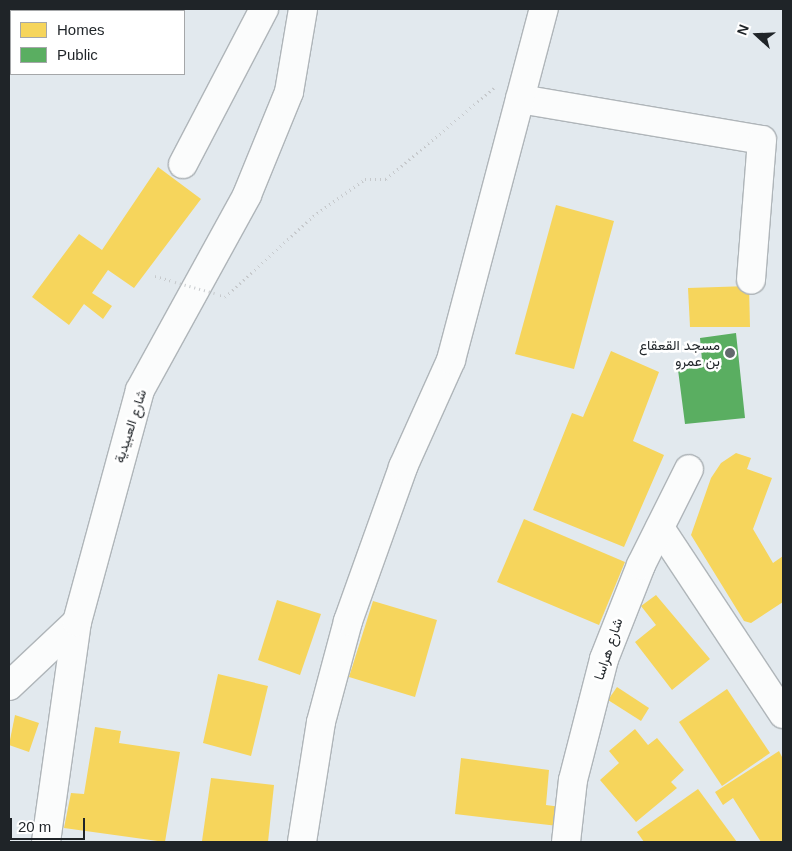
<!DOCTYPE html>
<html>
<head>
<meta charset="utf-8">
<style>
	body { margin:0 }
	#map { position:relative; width:792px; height:851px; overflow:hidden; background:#e2e9ee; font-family:Helvetica,Vazirmatn,sans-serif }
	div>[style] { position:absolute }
	.homes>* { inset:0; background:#f6d55c }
	.public>* { inset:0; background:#5aae61 }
	.path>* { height:3px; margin-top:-1.5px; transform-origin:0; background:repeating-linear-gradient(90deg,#c6c9cc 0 1px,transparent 0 5px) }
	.roads { filter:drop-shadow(1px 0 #afb5b9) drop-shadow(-1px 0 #afb5b9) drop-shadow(0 1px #afb5b9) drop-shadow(0 -1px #afb5b9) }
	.minor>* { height:28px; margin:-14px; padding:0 14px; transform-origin:14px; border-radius:14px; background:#fbfcfc }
	.major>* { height:28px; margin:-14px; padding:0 14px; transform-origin:14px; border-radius:14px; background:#fbfcfc }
	.path-bridge>* { height:3px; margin-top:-1.5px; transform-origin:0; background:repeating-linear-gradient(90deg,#c6c9cc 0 1px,transparent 0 5px) }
	.dots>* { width:14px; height:14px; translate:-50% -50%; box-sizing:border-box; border:2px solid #fff; border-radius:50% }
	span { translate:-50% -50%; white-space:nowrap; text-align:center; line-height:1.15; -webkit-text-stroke:5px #fff; paint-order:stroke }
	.poi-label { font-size:14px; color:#1f2428 }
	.right { translate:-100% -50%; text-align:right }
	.street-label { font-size:14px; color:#1f2428 }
	.frame { position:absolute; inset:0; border:10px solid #1f2428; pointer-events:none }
	.legend { position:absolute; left:10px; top:10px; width:175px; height:65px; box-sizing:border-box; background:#fff; border:1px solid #a5a7a9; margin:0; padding:6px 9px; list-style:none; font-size:15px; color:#1f2428 }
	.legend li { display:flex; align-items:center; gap:10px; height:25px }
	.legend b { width:25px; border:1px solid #a5a7a9 }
	.north { position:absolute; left:732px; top:10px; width:50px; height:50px; -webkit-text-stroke:4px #fff; paint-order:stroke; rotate:290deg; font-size:14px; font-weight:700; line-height:20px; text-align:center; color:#1f2428 }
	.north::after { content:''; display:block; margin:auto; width:18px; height:22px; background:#1f2428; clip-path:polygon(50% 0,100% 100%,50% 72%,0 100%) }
	.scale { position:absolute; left:10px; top:818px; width:75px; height:22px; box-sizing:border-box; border:2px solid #1f2428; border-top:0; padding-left:6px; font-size:15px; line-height:18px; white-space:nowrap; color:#1f2428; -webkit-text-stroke:4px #fff; paint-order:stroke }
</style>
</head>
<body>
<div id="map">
	<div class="homes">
		<i style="clip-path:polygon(158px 167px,201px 199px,134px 288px,108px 270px,92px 293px,112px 306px,103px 319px,84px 304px,69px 325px,32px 297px,79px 234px,102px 250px)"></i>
		<i style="clip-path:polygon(556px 205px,614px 221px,574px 369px,515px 354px)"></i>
		<i style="clip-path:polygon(749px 286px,750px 327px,690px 327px,688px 288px)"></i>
		<i style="clip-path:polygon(611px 351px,659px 372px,633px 441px,664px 455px,624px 547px,533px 510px,572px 413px,583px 417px)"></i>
		<i style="clip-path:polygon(736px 453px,751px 458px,747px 469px,772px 478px,753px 529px,773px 563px,783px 556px,783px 602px,751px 623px,744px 621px,691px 535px,711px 478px,721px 463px)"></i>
		<i style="clip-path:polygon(524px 519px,625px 562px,599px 625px,497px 582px)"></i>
		<i style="clip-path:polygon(656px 595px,710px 659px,672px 690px,635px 642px,656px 625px,641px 606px)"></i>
		<i style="clip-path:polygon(277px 600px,321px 614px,300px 675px,258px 660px)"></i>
		<i style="clip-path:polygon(373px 601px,437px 620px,415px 697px,349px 677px)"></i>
		<i style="clip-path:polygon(218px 674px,268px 686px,251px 756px,203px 743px)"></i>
		<i style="clip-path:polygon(617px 687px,649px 708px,641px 721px,608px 700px)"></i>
		<i style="clip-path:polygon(727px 689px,770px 753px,722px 786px,679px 722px)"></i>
		<i style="clip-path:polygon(15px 715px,39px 723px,29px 752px,9px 745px)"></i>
		<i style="clip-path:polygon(95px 727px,121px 731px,119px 743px,180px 752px,165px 842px,64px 828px,71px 793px,84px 794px)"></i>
		<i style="clip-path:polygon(635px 729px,648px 745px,657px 738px,684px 770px,671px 782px,677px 788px,636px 822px,600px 780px,619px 763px,609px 751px)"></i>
		<i style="clip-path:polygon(779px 751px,783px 759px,783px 842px,761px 842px,733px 798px,723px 805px,715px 792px)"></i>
		<i style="clip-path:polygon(461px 758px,549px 770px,546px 805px,561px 807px,558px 826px,455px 814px)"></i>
		<i style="clip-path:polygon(211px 778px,274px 785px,268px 842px,202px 841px)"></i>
		<i style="clip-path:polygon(698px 789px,737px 842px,644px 842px,637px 832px)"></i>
	</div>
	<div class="public">
		<i style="clip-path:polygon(736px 333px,745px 418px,685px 424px,677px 362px,702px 360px,700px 338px)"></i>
	</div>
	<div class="path">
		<i style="left:155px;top:276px;width:18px;rotate:16deg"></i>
		<i style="left:220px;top:295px;width:5px;rotate:22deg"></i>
		<i style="left:225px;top:297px;width:120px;rotate:-42.6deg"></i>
		<i style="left:313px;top:216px;width:64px;rotate:-35.4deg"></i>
		<i style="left:365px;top:179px;width:21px"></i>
		<i style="left:386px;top:179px;width:144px;rotate:-40.2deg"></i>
	</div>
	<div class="roads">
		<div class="minor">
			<i style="left:520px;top:99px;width:245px;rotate:9.6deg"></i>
			<i style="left:762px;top:140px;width:140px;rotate:94.5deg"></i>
			<i style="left:183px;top:164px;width:175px;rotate:-62.4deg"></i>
			<i style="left:660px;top:528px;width:223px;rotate:56.5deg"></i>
			<i style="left:9px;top:686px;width:93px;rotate:-43.3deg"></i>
			<i style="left:302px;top:842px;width:121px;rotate:-81deg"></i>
			<i style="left:321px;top:722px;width:105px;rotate:-75deg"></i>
			<i style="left:348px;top:621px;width:164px;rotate:-70.3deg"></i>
			<i style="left:403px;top:467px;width:117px;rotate:-65.8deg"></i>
			<i style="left:451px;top:360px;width:363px;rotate:-75.2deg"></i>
			<i style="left:566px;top:842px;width:62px;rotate:-83.6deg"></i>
			<i style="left:573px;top:780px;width:125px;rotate:-75.6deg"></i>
			<i style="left:604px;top:659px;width:101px;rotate:-68.5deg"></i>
			<i style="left:641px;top:565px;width:107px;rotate:-63.4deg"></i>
		</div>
		<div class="major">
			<i style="left:46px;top:842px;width:222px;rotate:-82deg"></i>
			<i style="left:77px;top:622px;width:240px;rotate:-74.8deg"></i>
			<i style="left:140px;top:390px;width:222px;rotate:-61.2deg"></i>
			<i style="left:247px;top:195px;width:111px;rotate:-67.8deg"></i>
			<i style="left:289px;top:92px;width:84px;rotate:-80.4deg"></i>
		</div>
	</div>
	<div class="path-bridge">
		<i style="left:175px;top:282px;width:45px;rotate:15.6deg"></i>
	</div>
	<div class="dots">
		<i style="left:730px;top:353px;background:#63696d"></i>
	</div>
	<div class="poi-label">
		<span class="right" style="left:720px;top:353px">مسجد القعقاع<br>بن عمرو</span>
	</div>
	<div class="street-label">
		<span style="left:130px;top:426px;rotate:-72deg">شارع العبيدية</span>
		<span style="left:608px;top:649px;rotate:-72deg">شارع هراسا</span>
	</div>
	<div class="frame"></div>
	<ul class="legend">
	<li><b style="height:14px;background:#f6d55c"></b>Homes</li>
	<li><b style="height:14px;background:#5aae61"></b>Public</li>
	</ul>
	<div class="north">N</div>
	<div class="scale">20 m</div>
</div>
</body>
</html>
